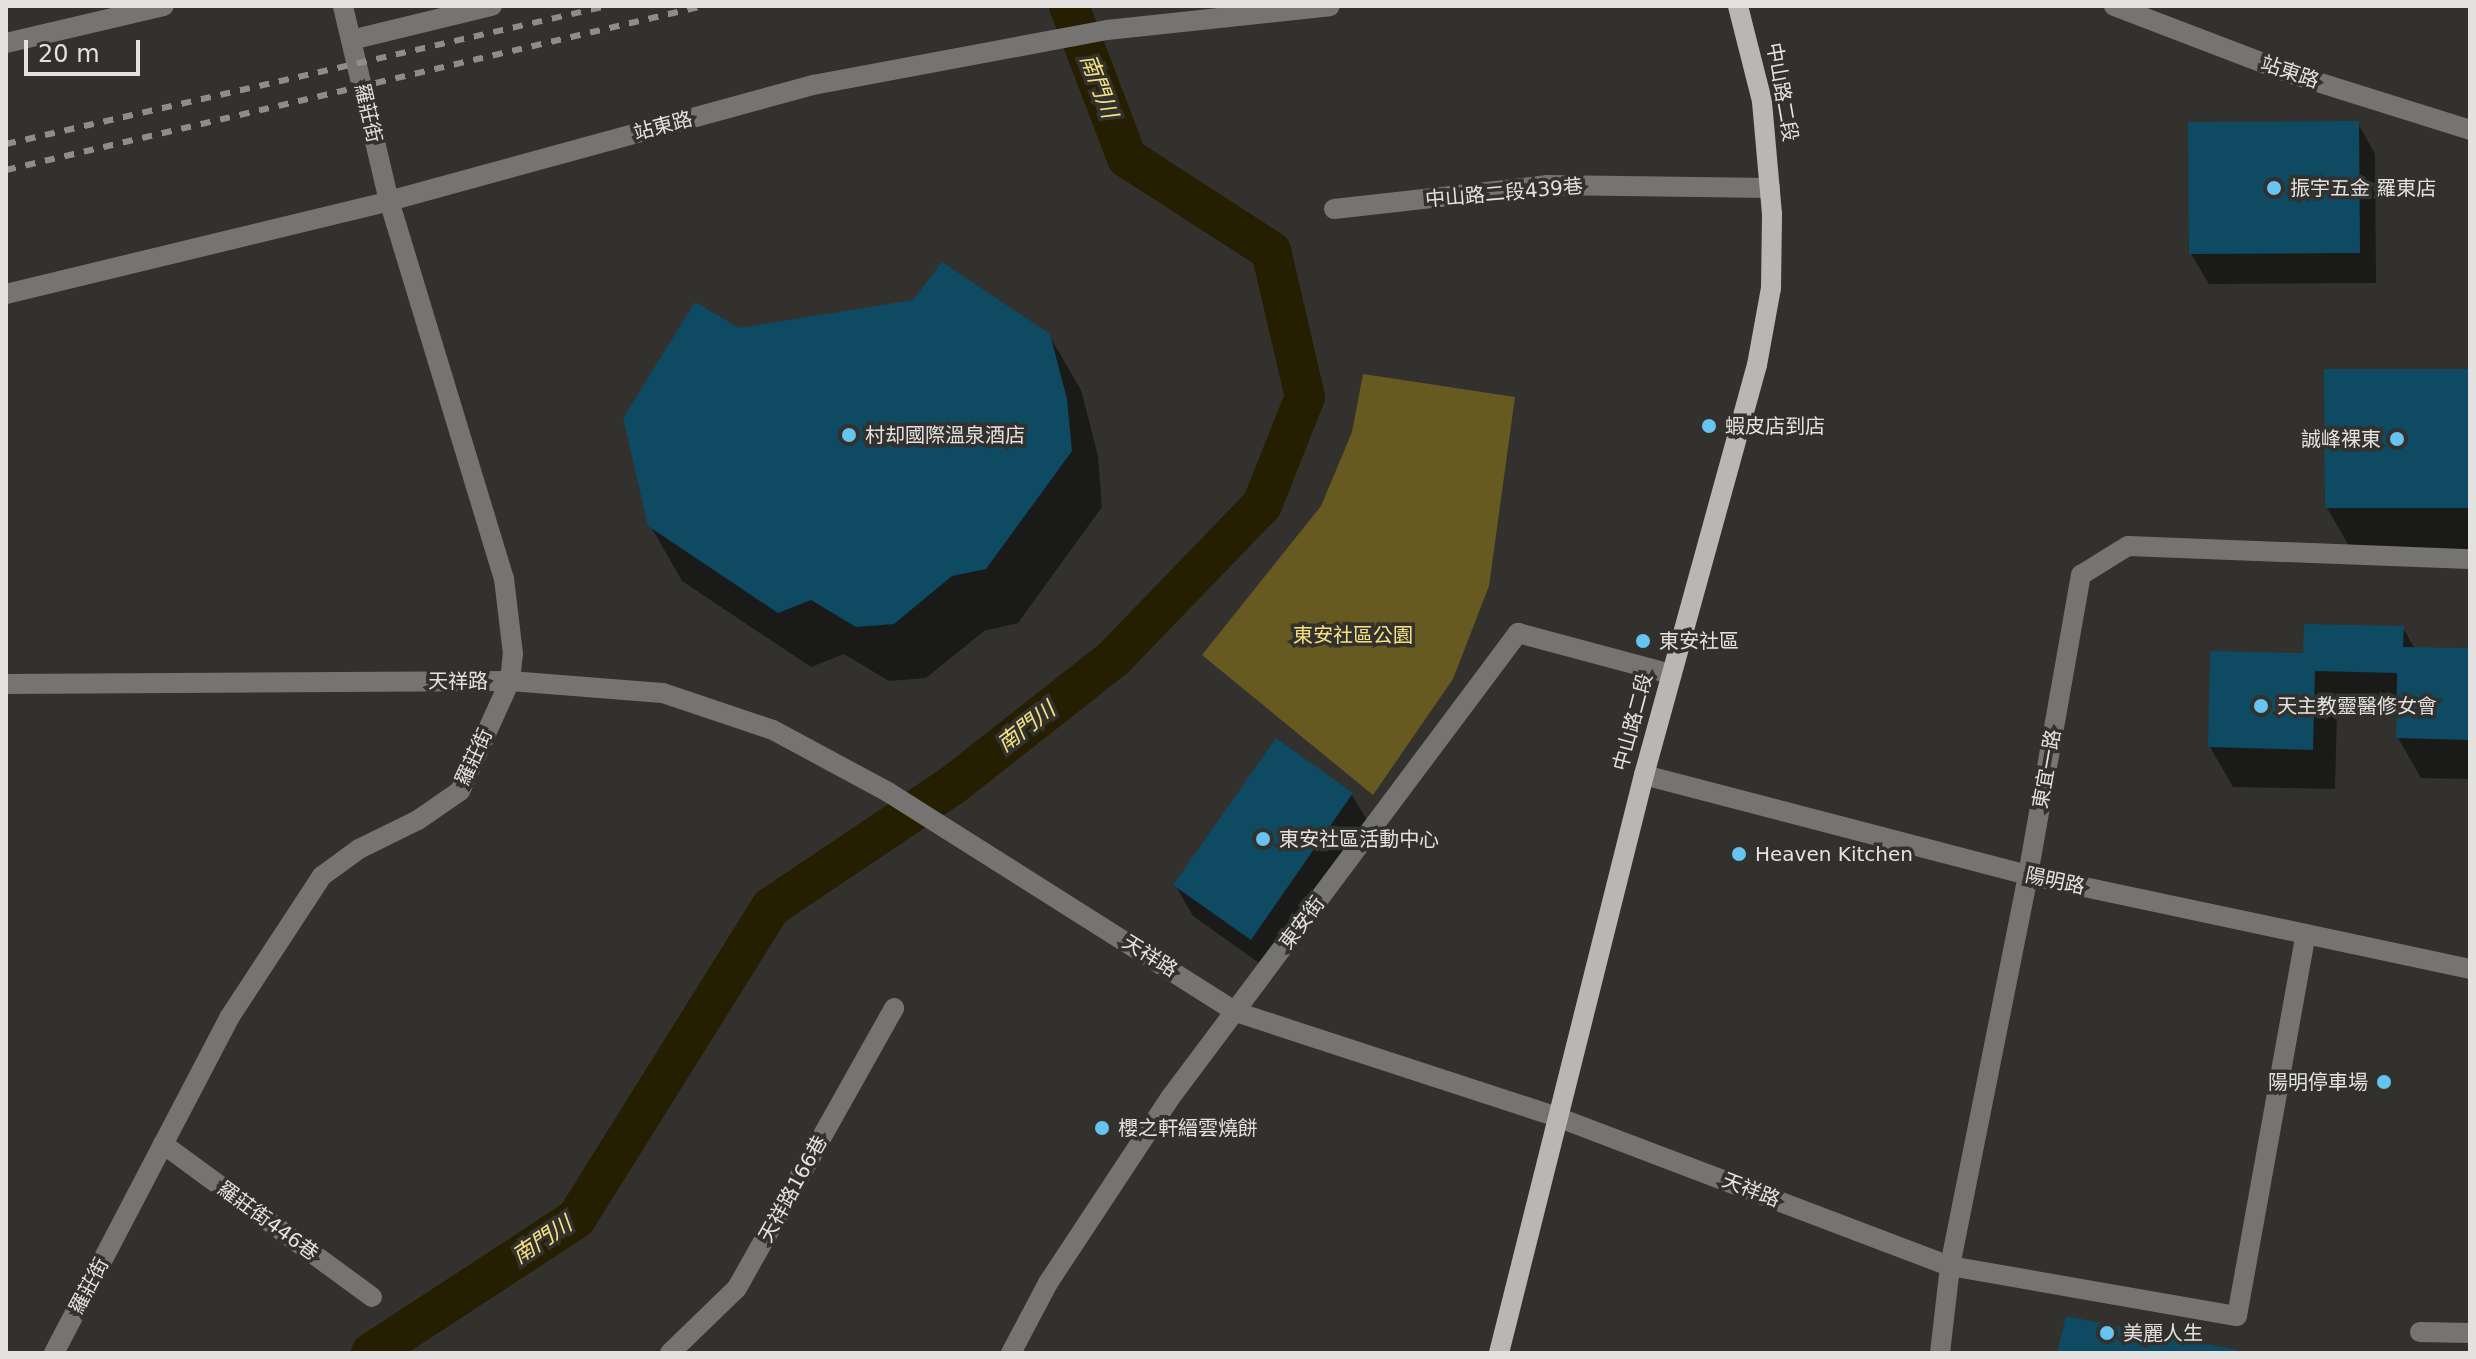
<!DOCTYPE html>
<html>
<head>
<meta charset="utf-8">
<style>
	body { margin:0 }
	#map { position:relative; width:2476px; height:1359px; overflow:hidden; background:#32312d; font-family:"DejaVu Sans","Noto Sans TC",sans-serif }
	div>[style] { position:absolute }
	.green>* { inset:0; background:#665a20 }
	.shadow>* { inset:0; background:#0007 }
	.canal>* { height:40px; margin:-20px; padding:0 20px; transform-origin:20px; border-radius:20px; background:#251e00 }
	.building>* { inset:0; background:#0e4a62 }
	.minor>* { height:20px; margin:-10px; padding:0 10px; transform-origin:10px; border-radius:10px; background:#757472 }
	.major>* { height:20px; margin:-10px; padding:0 10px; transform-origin:10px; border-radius:10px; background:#b8b7b3 }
	.rail>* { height:6px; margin-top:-3px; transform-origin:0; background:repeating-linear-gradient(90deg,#8e8d8a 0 10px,transparent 0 20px) }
	.dots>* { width:22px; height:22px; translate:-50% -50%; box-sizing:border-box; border:4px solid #32312d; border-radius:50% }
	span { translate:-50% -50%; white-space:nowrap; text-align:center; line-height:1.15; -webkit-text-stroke:7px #32312d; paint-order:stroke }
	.street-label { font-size:20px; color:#e3e2e0 }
	.poi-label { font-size:20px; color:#e3e2e0 }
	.left { translate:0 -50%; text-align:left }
	.right { translate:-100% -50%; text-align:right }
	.park-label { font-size:20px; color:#f6e181 }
	.water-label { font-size:22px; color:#f7e282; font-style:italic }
	.frame { position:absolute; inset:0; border:8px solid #e3e2e0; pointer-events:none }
	.scale { position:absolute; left:24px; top:40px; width:116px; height:36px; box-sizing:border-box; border:4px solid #e3e2e0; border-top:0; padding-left:10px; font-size:24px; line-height:28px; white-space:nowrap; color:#e3e2e0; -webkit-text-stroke:6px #32312d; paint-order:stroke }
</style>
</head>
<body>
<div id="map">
	<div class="green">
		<i style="clip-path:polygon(1363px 374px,1515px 397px,1489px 586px,1453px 679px,1373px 795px,1202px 655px,1321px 506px,1352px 432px)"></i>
	</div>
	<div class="shadow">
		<i style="clip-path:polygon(2358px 123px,2375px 154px,2376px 283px,2209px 284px,2191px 254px)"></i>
		<i style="clip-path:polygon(739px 330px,1049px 335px,1081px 390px,1098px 456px,1102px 507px,1018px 623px,984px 631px,926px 678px,889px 681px,844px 654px,811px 667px,682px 581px,650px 525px)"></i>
		<i style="clip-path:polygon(2470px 371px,2470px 562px,2359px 563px,2327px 508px)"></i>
		<i style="clip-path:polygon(2403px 628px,2415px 649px,2470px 650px,2470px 779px,2421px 778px,2398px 738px,2398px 712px,2337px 711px,2335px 789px,2233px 787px,2210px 747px,2305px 655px)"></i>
		<i style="clip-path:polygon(1276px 741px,1352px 795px,1370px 825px,1269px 970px,1193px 916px,1175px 885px)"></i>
	</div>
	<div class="canal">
		<i style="left:371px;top:1353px;width:245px;rotate:-33.2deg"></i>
		<i style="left:576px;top:1219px;width:368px;rotate:-58deg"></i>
		<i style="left:771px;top:907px;width:220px;rotate:-33.9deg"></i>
		<i style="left:954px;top:784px;width:204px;rotate:-38.2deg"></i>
		<i style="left:1114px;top:658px;width:213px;rotate:-46deg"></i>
		<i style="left:1262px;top:505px;width:116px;rotate:-68.3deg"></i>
		<i style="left:1305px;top:397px;width:150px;rotate:-103.1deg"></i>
		<i style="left:1271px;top:251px;width:171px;rotate:-147.1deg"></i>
		<i style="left:1127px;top:158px;width:163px;rotate:-110.9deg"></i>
	</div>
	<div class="building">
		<i style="clip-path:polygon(2359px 121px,2360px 253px,2189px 254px,2188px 122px)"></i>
		<i style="clip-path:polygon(942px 262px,1050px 334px,1067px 399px,1072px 451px,986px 569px,952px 576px,894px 624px,856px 627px,811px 600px,778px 613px,648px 526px,623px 418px,695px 302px,739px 328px,913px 300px)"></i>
		<i style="clip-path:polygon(2324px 369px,2470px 369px,2470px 508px,2325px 508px)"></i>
		<i style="clip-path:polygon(2304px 624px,2404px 626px,2403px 647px,2470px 648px,2470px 740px,2396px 738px,2397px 673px,2315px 671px,2313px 750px,2208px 747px,2210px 651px,2303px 653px)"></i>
		<i style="clip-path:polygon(1276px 738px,1353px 793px,1251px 940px,1173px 885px)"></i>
		<i style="clip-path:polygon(2066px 1316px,2237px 1350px,2236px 1353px,2057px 1353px)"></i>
	</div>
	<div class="minor">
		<i style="left:2114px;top:6px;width:194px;rotate:20.9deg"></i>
		<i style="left:2295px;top:75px;width:183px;rotate:17.4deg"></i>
		<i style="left:351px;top:40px;width:145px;rotate:-13.6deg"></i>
		<i style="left:6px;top:43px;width:162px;rotate:-13.2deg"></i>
		<i style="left:1334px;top:209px;width:215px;rotate:-6.4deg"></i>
		<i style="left:1548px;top:185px;width:222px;rotate:0.8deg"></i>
		<i style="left:6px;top:294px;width:394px;rotate:-13.6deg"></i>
		<i style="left:389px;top:201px;width:440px;rotate:-15.3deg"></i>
		<i style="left:813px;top:85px;width:299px;rotate:-10.6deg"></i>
		<i style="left:1107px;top:30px;width:224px;rotate:-6.1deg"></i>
		<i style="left:6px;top:684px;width:504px;rotate:-0.34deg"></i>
		<i style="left:510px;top:681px;width:153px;rotate:4.5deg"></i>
		<i style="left:663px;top:693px;width:116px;rotate:18.6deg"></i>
		<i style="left:773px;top:730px;width:131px;rotate:28.3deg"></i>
		<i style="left:888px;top:792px;width:412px;rotate:32.3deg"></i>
		<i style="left:1236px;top:1012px;width:338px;rotate:18.1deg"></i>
		<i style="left:1557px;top:1117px;width:420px;rotate:20.8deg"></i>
		<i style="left:1950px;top:1266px;width:291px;rotate:9.9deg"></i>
		<i style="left:2237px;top:1316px;width:388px;rotate:-79.8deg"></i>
		<i style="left:1644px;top:775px;width:397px;rotate:14.6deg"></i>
		<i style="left:2028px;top:875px;width:452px;rotate:12deg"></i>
		<i style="left:163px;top:1144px;width:259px;rotate:36.2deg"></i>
		<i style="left:2420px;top:1332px;width:50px;rotate:1.1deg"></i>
		<i style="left:54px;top:1353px;width:378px;rotate:-62.4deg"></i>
		<i style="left:229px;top:1018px;width:170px;rotate:-56.8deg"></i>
		<i style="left:322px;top:876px;width:46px;rotate:-36.1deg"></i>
		<i style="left:359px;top:849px;width:66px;rotate:-26.2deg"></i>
		<i style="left:418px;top:820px;width:51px;rotate:-34.6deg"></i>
		<i style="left:460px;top:791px;width:121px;rotate:-65.6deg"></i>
		<i style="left:510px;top:681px;width:27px;rotate:-84deg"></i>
		<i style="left:513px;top:654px;width:76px;rotate:-96.8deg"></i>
		<i style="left:504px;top:579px;width:395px;rotate:-106.9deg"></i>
		<i style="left:389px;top:201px;width:200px;rotate:-103.3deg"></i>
		<i style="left:670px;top:1353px;width:93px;rotate:-44.1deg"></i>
		<i style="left:737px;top:1288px;width:321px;rotate:-60.7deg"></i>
		<i style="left:1011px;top:1353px;width:79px;rotate:-62.1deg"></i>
		<i style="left:1048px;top:1283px;width:222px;rotate:-56.6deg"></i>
		<i style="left:1170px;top:1098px;width:581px;rotate:-53.19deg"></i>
		<i style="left:1518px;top:633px;width:158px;rotate:15deg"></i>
		<i style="left:1940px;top:1353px;width:88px;rotate:-83.4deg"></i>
		<i style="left:1950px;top:1266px;width:399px;rotate:-78.7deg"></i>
		<i style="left:2028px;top:875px;width:305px;rotate:-80deg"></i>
		<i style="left:2081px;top:575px;width:55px;rotate:-31.7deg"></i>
		<i style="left:2128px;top:546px;width:342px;rotate:2.2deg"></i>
	</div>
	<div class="major">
		<i style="left:1499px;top:1353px;width:596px;rotate:-75.92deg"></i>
		<i style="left:1644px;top:775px;width:425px;rotate:-74.6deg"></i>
		<i style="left:1757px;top:365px;width:78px;rotate:-79.7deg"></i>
		<i style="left:1771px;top:288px;width:74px;rotate:-89.2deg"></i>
		<i style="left:1772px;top:214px;width:113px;rotate:-95.1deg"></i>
		<i style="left:1762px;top:101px;width:98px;rotate:-104.2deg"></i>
	</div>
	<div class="rail">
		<i style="left:6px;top:144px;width:617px;rotate:-12.93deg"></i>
		<i style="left:6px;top:170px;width:716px;rotate:-13.24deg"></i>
	</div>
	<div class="dots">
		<i style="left:2274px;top:188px;background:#67c4f0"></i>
		<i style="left:1709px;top:426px;background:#67c4f0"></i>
		<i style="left:849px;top:435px;background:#67c4f0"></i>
		<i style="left:2397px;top:439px;background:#67c4f0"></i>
		<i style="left:1643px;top:641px;background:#67c4f0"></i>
		<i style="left:2261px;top:706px;background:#67c4f0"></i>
		<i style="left:1263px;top:839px;background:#67c4f0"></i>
		<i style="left:1739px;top:854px;background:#67c4f0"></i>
		<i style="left:2384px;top:1082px;background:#67c4f0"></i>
		<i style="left:1102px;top:1128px;background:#67c4f0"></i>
		<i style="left:2107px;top:1333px;background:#67c4f0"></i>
	</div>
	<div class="street-label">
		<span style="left:2290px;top:72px;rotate:19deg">站東路</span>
		<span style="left:1782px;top:92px;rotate:80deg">中山路二段</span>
		<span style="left:368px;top:113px;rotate:77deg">羅莊街</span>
		<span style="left:663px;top:126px;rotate:-15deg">站東路</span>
		<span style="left:1504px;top:193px;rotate:-5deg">中山路二段439巷</span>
		<span style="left:458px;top:681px">天祥路</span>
		<span style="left:1633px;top:722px;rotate:-75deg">中山路二段</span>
		<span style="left:474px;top:757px;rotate:-65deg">羅莊街</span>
		<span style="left:2047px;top:769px;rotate:-80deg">東宜一路</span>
		<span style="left:2055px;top:881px;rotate:12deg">陽明路</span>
		<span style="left:1302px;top:923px;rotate:-53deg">東安街</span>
		<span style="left:1150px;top:956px;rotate:32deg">天祥路</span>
		<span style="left:793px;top:1189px;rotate:-61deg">天祥路166巷</span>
		<span style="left:1751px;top:1190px;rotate:21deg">天祥路</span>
		<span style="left:268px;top:1221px;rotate:36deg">羅莊街446巷</span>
		<span style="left:89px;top:1286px;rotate:-62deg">羅莊街</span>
	</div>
	<div class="poi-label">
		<span class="left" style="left:2290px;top:188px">振宇五金 羅東店</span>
		<span class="left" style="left:1725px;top:426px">蝦皮店到店</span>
		<span class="left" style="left:865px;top:435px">村却國際溫泉酒店</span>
		<span class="right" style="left:2381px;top:439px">誠峰裸東</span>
		<span class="left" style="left:1659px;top:641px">東安社區</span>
		<span class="left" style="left:2277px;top:706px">天主教靈醫修女會</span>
		<span class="left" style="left:1279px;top:839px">東安社區活動中心</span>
		<span class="left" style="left:1755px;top:854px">Heaven Kitchen</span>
		<span class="right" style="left:2368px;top:1082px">陽明停車場</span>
		<span class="left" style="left:1118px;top:1128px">櫻之軒縉雲燒餅</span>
		<span class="left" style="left:2123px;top:1333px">美麗人生</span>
	</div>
	<div class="park-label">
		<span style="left:1353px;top:635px">東安社區公園</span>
	</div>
	<div class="water-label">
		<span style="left:1099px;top:86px;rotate:69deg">南門川</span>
		<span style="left:1026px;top:727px;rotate:-38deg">南門川</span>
		<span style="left:542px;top:1240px;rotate:-34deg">南門川</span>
	</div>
	<div class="frame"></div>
	<div class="scale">20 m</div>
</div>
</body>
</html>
